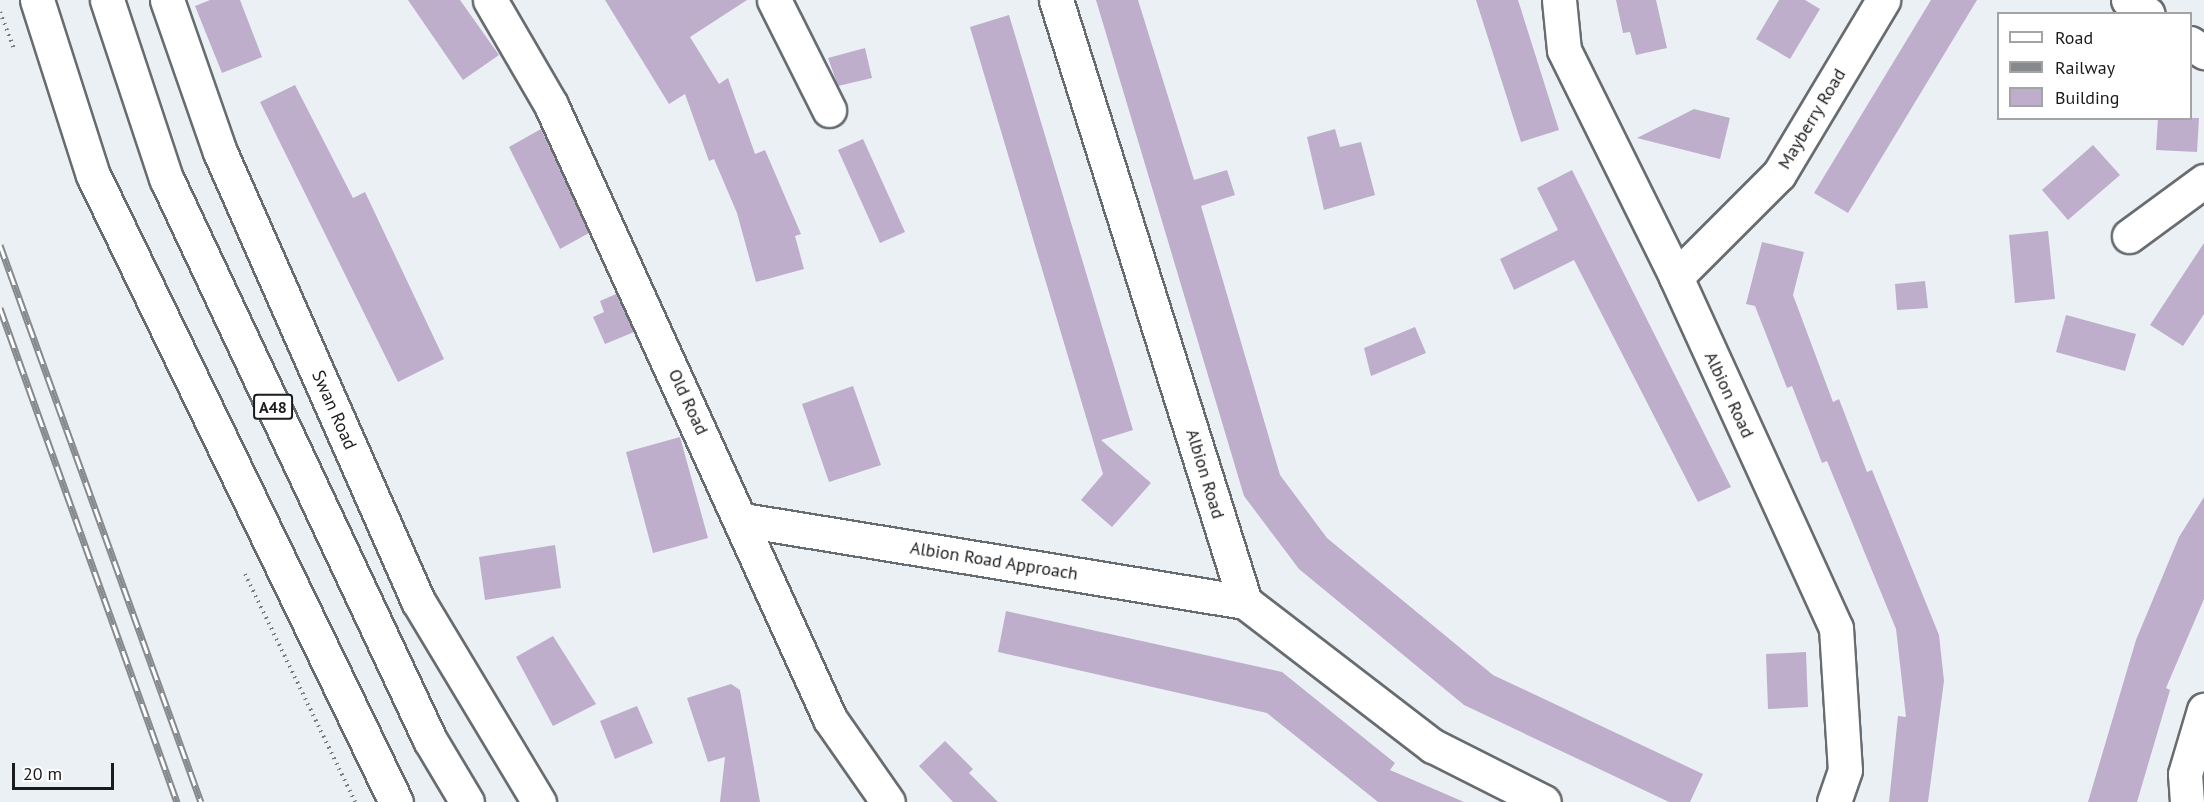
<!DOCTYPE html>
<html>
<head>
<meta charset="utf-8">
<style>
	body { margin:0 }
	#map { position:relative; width:2204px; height:802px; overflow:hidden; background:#ebf0f5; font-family:"PT Sans",sans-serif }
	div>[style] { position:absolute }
	.building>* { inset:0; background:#beaecc }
	.path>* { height:4px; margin-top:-2px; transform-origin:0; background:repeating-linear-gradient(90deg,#797c7f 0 1.5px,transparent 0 6px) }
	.roads { filter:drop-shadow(2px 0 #676c70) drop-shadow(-2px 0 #676c70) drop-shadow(0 2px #676c70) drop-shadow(0 -2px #676c70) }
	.minor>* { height:33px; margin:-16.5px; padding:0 16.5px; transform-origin:16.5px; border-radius:16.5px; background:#fff }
	.major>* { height:33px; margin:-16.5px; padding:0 16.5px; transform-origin:16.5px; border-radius:16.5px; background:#fff }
	.rail>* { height:7px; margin-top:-3.5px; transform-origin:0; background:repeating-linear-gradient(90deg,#fff 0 14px,#868a8d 0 28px); box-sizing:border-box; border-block:2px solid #868a8d }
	span { translate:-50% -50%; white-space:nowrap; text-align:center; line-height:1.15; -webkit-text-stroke:4.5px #fff; paint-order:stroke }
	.shield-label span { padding:2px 4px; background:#fff; border:2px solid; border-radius:4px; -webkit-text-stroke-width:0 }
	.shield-label { font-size:16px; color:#191b1d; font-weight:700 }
	.street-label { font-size:18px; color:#191b1d }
	.legend { position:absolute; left:1997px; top:12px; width:195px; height:108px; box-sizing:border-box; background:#fff; border:2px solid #a3a4a5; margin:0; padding:8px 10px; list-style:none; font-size:18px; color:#191b1d }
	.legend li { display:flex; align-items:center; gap:12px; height:30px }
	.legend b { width:30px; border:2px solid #a3a4a5 }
	.scale { position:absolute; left:12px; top:763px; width:102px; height:27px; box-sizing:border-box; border:3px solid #191b1d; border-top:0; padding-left:8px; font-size:18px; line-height:21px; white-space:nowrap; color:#191b1d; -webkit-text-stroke:4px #fff; paint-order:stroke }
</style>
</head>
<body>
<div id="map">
	<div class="building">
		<i style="clip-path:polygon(210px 0,240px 0,262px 57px,222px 73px,195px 6px)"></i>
		<i style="clip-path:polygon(408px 0,460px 0,499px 55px,463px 80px)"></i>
		<i style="clip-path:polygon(605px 0,747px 0,690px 37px,719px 84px,728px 78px,755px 154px,765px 150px,801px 234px,795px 236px,804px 269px,756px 282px,737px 213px,714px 159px,709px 161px,685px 94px,669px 104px)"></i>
		<i style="clip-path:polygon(1096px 0,1138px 0,1194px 180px,1227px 170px,1235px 195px,1201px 206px,1280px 475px,1327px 538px,1493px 675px,1703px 774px,1690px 802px,1669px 802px,1464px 705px,1299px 569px,1244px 496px)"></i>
		<i style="clip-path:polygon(1476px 0,1518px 0,1559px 130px,1521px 142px)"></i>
		<i style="clip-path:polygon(1616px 0,1656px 0,1667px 48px,1636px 55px,1630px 32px,1623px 33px)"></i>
		<i style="clip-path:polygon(1779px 0,1805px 0,1820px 9px,1790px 59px,1756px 39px)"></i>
		<i style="clip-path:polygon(1931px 0,1977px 0,1848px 213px,1814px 193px)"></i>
		<i style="clip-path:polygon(1009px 15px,1133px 430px,1101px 440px,1151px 483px,1112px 527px,1081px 500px,1103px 474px,970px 27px)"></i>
		<i style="clip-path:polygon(865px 48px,872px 78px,838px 86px,828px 58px)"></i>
		<i style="clip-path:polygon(295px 85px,353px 198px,365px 192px,444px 359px,398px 382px,260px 102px)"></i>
		<i style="clip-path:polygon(1694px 109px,1730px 118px,1720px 159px,1637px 138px)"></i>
		<i style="clip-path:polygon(2158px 118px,2199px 118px,2197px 152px,2156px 150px)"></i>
		<i style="clip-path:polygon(541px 129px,589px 233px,560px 249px,509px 147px)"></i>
		<i style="clip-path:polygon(1335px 129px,1340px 147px,1361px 142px,1375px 195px,1324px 210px,1307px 137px)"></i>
		<i style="clip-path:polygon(863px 139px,905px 232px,880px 243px,838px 150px)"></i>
		<i style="clip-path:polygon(2093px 145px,2120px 175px,2068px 220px,2042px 190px)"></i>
		<i style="clip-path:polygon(1572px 170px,1731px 487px,1698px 502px,1574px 260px,1514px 290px,1500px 259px,1558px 230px,1537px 188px)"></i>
		<i style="clip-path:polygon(2048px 231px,2055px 299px,2015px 303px,2009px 235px)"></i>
		<i style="clip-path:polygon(1762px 242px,1804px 252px,1793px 295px,1833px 402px,1839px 399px,1867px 472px,1872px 470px,1939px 635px,1944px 681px,1928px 802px,1889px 802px,1898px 716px,1906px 717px,1896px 629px,1827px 461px,1822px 463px,1792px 386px,1787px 388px,1755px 306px,1746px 304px)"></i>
		<i style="clip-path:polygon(2204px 243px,2204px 314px,2183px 346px,2150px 325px)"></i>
		<i style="clip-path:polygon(1925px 281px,1928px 308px,1897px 310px,1895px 284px)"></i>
		<i style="clip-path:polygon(616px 294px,634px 332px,605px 344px,593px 317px,604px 312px,600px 301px)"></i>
		<i style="clip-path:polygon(2066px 315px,2136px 334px,2125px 371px,2056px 352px)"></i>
		<i style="clip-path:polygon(1415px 327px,1426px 353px,1371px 376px,1364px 348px)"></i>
		<i style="clip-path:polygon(853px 386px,881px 465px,829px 482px,802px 404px)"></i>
		<i style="clip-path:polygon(680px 437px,708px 538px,653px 553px,626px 452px)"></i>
		<i style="clip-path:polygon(2204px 497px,2204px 599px,2166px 688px,2170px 690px,2137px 802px,2088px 802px,2136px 640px,2179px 537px)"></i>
		<i style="clip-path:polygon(555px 545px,561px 588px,485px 600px,479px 557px)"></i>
		<i style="clip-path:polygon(1006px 611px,1282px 672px,1395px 763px,1390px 770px,1464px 802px,1378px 802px,1267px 713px,998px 652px)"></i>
		<i style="clip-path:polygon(553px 636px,596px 704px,553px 726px,516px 657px)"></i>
		<i style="clip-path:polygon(1806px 652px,1808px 707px,1768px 709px,1766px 654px)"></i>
		<i style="clip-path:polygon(731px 684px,740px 690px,760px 802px,720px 802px,725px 757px,708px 762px,687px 698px)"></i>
		<i style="clip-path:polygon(637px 706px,653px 743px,615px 759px,600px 721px)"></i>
		<i style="clip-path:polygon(945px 741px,973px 769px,969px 773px,998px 802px,953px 802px,919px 766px)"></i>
	</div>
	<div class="path">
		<i style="left:0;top:12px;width:39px;rotate:69deg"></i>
		<i style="left:245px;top:574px;width:253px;rotate:64.2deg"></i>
	</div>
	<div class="roads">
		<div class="minor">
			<i style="left:167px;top:0;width:161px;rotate:70.8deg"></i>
			<i style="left:220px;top:152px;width:491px;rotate:66.2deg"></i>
			<i style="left:418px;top:601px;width:235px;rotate:59deg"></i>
			<i style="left:490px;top:0;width:121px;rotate:59.8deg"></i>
			<i style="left:551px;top:105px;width:674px;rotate:65.56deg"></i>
			<i style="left:830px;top:719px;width:101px;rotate:55.1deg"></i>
			<i style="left:774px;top:0;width:123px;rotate:63.4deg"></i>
			<i style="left:1056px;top:0;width:631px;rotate:72.57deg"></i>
			<i style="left:1245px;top:602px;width:237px;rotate:37.5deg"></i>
			<i style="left:1433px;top:746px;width:124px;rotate:26.8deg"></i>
			<i style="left:1559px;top:0;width:50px;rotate:84.3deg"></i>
			<i style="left:1564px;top:50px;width:253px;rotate:63.7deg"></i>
			<i style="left:1676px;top:277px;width:386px;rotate:65.5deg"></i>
			<i style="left:1836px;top:628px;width:142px;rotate:86.4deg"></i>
			<i style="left:1845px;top:770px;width:34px;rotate:109deg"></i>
			<i style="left:2128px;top:0;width:24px;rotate:35deg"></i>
			<i style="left:2190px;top:43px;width:17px;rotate:33deg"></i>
			<i style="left:2129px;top:236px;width:93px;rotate:-36.3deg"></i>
			<i style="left:1676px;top:277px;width:146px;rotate:-45deg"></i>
			<i style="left:1779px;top:174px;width:203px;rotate:-59.1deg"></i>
			<i style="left:743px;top:520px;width:509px;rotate:9.28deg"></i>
			<i style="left:2187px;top:802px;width:28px;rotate:-94deg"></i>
			<i style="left:2185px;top:774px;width:67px;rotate:-73.5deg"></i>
		</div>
		<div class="major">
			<i style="left:37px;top:0;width:184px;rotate:72.3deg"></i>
			<i style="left:93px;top:175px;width:696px;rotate:64.21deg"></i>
			<i style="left:107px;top:0;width:188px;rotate:71.7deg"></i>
			<i style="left:166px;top:178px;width:621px;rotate:64.84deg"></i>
			<i style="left:430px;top:740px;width:72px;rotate:59.2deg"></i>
		</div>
	</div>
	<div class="rail">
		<i style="left:0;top:245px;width:592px;rotate:70.16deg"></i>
		<i style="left:0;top:308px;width:525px;rotate:70.29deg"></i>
	</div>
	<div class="shield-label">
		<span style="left:273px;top:407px">A48</span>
	</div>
	<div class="street-label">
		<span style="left:1812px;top:119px;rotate:-59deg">Mayberry Road</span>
		<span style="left:1729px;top:395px;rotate:65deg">Albion Road</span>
		<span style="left:688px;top:402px;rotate:65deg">Old Road</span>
		<span style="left:334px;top:410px;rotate:66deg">Swan Road</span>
		<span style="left:1205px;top:474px;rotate:73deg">Albion Road</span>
		<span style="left:994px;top:561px;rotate:9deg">Albion Road Approach</span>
	</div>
	<ul class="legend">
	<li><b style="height:8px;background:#fff"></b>Road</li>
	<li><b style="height:8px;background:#868a8d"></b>Railway</li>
	<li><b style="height:16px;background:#beaecc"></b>Building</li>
	</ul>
	<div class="scale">20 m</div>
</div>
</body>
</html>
